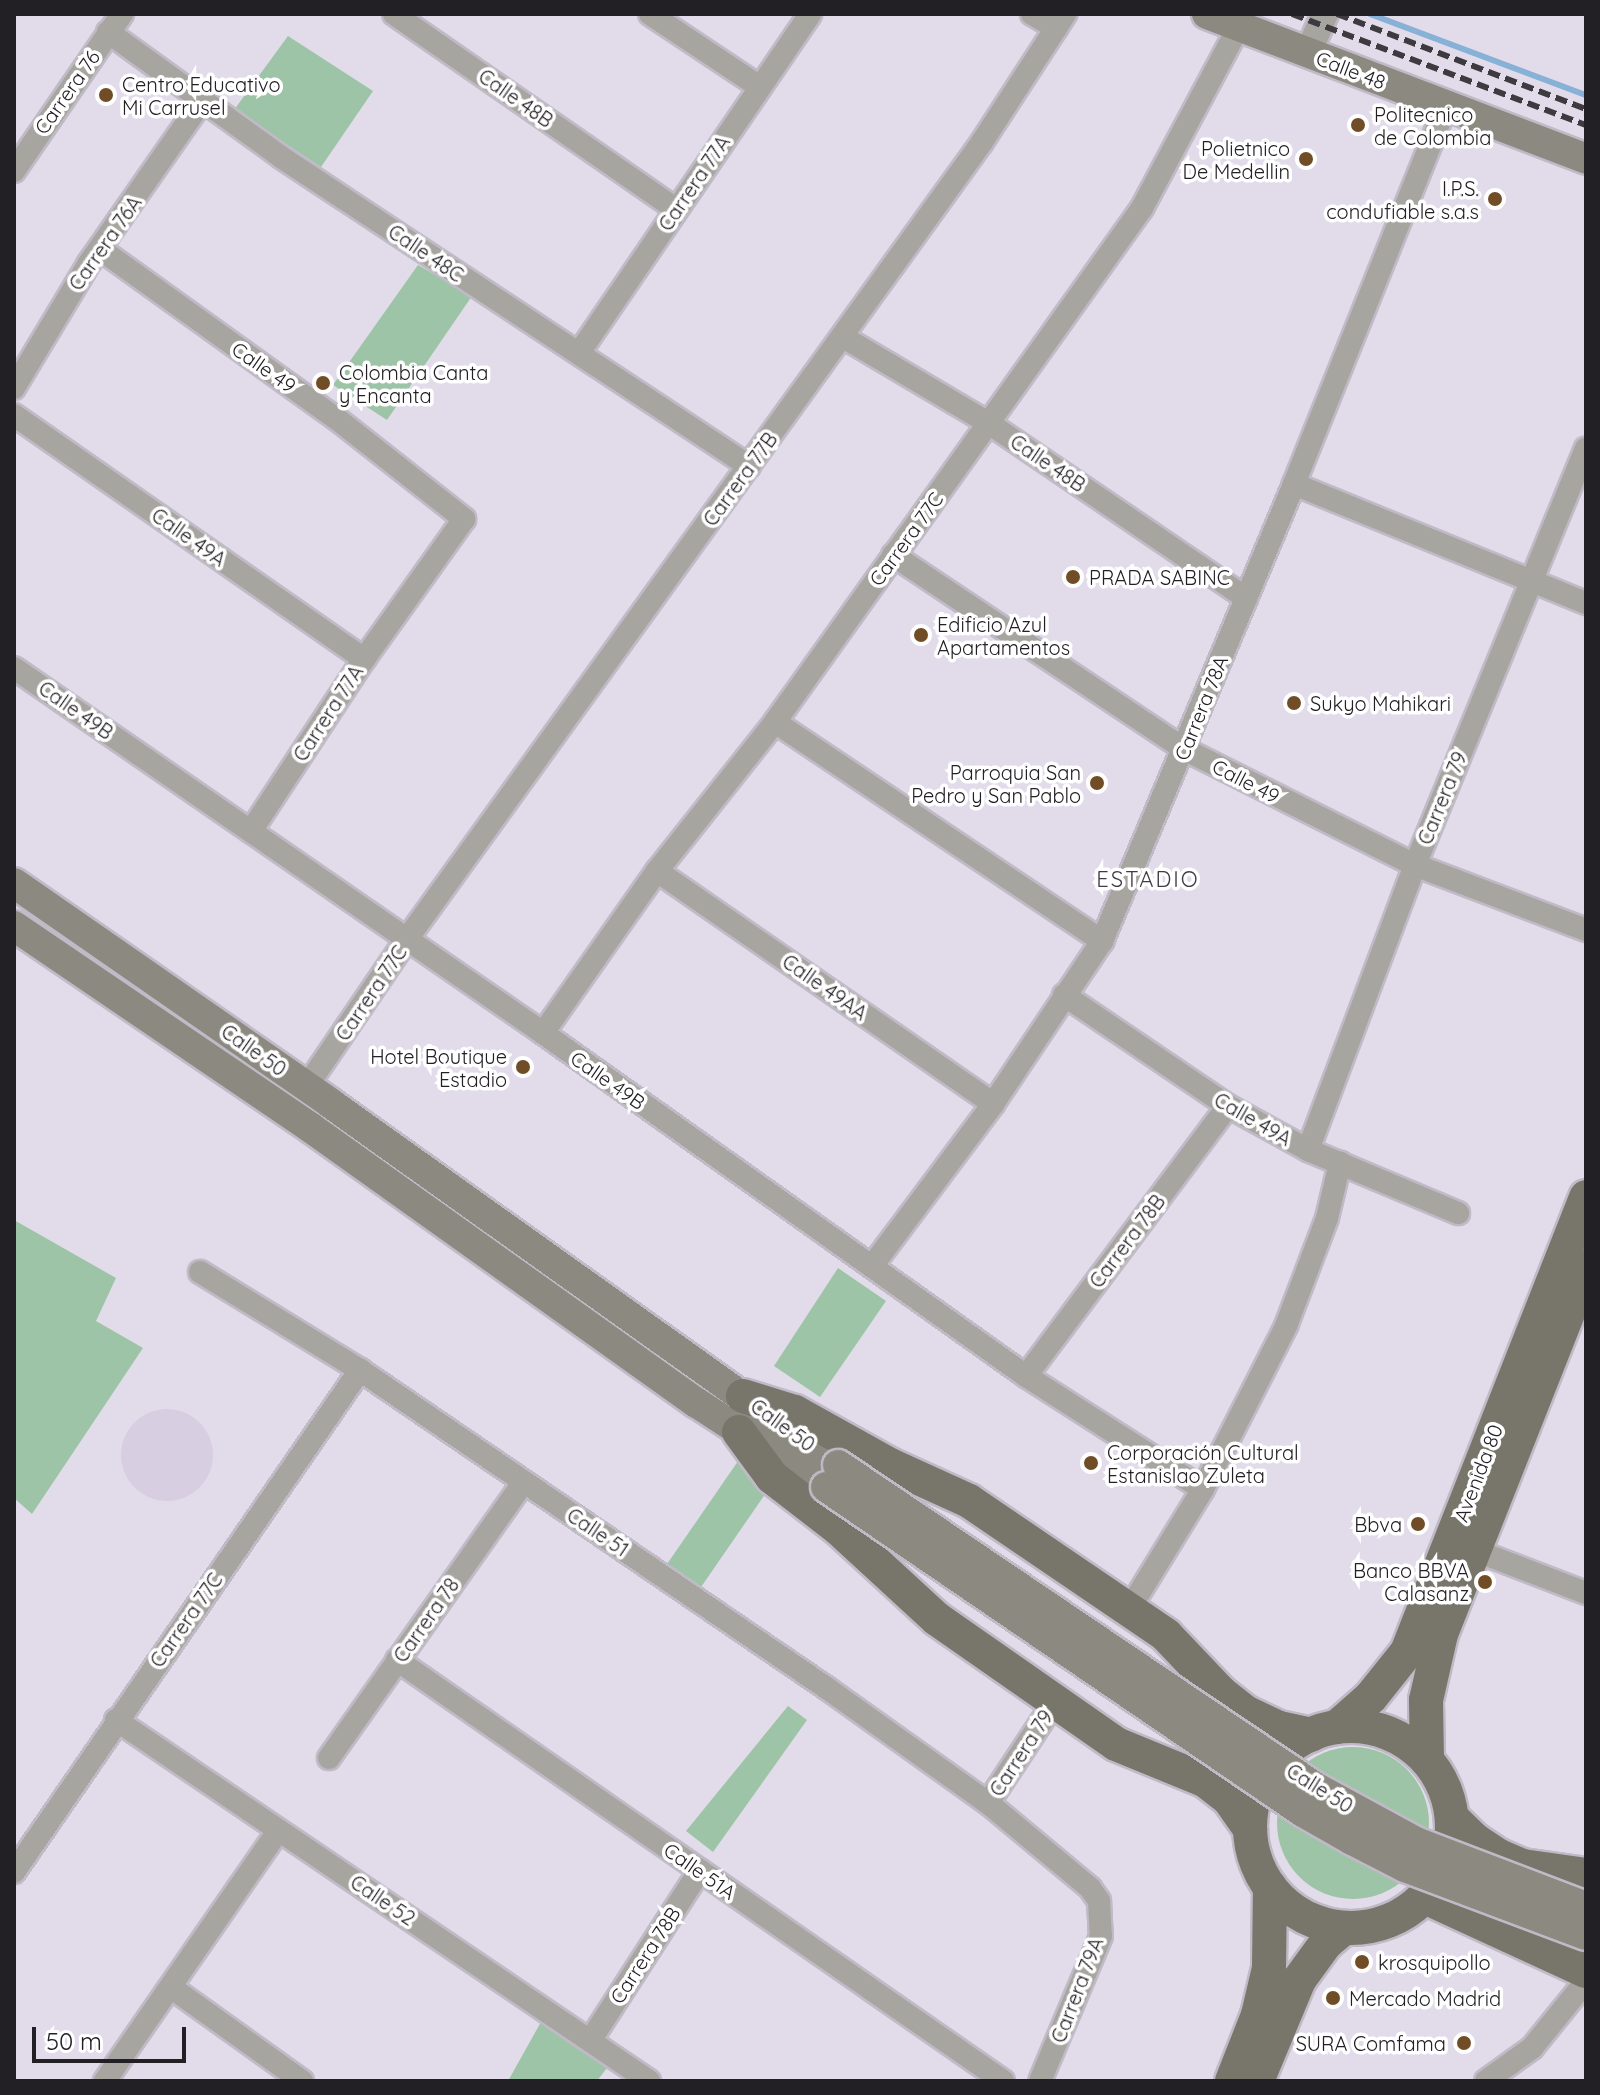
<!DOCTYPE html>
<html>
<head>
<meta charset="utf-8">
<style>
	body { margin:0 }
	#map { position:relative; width:1600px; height:2095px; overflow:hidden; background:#e2dcea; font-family:Quicksand,sans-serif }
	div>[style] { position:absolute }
	.built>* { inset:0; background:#d8cee2 }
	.round { border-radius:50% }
	.green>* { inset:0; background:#9dc4a6 }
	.stream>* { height:6px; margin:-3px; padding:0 3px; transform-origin:3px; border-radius:3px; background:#87b1d6 }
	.roads { filter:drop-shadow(2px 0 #c0bac7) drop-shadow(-2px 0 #c0bac7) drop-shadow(0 2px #c0bac7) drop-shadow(0 -2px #c0bac7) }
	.minor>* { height:22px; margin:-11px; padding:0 11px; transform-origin:11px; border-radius:11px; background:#a7a59f }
	.tertiary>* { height:26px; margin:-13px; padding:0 13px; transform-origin:13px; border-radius:13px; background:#a7a59f }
	.secondary>* { height:30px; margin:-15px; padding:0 15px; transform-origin:15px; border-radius:15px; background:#8b8980 }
	.primary>* { height:34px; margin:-17px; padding:0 17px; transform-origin:17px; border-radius:17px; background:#78756a }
	.primary>.ring { margin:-17px; padding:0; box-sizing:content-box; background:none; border:34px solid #78756a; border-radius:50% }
	.rail>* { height:6px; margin-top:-3px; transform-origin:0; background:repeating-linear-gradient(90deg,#3d3a40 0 12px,transparent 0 18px) }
	.bridges { filter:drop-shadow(2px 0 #c0bac7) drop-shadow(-2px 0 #c0bac7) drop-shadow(0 2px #c0bac7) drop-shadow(0 -2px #c0bac7) }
	.secondary-bridge>* { height:30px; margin:-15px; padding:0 15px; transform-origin:15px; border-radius:15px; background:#8b8980 }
	.dots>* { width:22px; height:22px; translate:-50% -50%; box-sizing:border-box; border:4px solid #fff; border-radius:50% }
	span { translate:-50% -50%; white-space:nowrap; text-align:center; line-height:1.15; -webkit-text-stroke:7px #fff; paint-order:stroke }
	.street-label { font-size:20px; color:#232025 }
	.poi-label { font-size:20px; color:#232025 }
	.left { translate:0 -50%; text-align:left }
	.right { translate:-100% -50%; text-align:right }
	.neighbourhood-label { font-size:22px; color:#403b46; letter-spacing:2px }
	.frame { position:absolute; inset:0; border:16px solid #232025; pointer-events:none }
	.scale { position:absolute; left:32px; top:2027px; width:154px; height:36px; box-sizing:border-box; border:4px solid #232025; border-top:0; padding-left:10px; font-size:24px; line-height:28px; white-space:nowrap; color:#232025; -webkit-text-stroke:6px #fff; paint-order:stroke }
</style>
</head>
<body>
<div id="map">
	<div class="built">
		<i class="round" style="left:121px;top:1409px;width:92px;height:92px"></i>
	</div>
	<div class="green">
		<i style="clip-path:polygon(288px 36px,373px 91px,321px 167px,234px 110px)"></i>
		<i style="clip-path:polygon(418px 265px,472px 296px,387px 420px,333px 385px)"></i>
		<i style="clip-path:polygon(14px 1220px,116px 1278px,96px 1321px,143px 1348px,32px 1514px,14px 1498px)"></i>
		<i style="clip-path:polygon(838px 1268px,886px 1301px,820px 1397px,774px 1366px)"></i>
		<i style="clip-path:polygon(754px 1438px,788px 1461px,699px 1590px,665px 1567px)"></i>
		<i style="clip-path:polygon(788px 1706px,807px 1720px,713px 1852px,686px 1831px)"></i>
		<i class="round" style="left:1277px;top:1747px;width:152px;height:152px"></i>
		<i style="clip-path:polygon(541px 2022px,613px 2060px,597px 2081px,508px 2081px)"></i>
	</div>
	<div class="stream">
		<i style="left:1370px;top:14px;width:231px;rotate:20.6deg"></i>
	</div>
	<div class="roads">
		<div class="minor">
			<i style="left:394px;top:14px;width:343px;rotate:34.7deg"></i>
			<i style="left:650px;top:14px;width:132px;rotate:33.6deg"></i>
			<i style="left:1032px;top:14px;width:28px;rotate:30deg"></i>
			<i style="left:108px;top:32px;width:213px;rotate:35.8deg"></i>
			<i style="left:281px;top:157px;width:561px;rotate:33.44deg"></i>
			<i style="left:14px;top:171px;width:191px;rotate:-55.5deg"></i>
			<i style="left:100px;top:249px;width:292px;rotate:35.7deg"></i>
			<i style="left:337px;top:419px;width:162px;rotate:38.2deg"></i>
			<i style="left:464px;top:519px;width:172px;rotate:125.5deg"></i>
			<i style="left:364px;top:659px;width:206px;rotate:123.3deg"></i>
			<i style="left:843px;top:337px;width:171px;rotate:30.6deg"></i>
			<i style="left:990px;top:424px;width:310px;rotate:34.2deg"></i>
			<i style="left:579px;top:353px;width:410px;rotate:-55.7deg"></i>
			<i style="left:14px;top:388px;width:146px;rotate:-59deg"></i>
			<i style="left:89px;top:263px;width:198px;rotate:-55.1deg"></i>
			<i style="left:14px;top:415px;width:427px;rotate:34.9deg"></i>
			<i style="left:1294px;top:484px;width:315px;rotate:22.2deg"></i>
			<i style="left:893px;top:555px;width:350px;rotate:33.7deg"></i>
			<i style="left:1184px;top:749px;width:258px;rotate:26.7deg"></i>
			<i style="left:1415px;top:865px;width:183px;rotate:20.8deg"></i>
			<i style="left:14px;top:668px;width:643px;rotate:34.6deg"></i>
			<i style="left:543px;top:1033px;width:592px;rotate:35.38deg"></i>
			<i style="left:1026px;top:1376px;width:210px;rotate:32.6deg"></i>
			<i style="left:775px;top:722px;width:394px;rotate:33.8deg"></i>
			<i style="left:657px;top:871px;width:409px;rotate:34.7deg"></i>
			<i style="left:1064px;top:995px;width:198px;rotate:34.1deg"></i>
			<i style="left:1228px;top:1106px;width:91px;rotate:28.8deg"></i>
			<i style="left:1308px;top:1150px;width:163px;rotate:22.8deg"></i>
			<i style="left:543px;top:1033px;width:198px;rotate:-54.9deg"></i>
			<i style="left:657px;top:871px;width:190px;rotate:-51.6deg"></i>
			<i style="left:775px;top:722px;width:632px;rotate:-54.47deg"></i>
			<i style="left:1142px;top:208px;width:206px;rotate:-61.9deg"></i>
			<i style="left:307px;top:1086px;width:178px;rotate:-55.8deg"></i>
			<i style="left:407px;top:939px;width:983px;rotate:-54.19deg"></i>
			<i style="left:982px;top:142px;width:153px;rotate:-57deg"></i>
			<i style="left:1308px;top:1150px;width:304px;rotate:-69.4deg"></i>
			<i style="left:1415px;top:865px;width:450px;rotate:-67.7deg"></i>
			<i style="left:872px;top:1266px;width:202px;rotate:-53.2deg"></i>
			<i style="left:993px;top:1104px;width:196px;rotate:-56.2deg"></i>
			<i style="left:1102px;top:941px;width:496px;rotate:-67.2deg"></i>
			<i style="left:1294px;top:484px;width:407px;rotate:-68.1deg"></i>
			<i style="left:200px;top:1272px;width:188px;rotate:31.5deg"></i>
			<i style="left:360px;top:1370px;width:566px;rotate:34.28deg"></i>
			<i style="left:828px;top:1689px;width:196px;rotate:35.5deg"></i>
			<i style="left:988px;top:1803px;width:133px;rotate:39.8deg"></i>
			<i style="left:1090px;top:1888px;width:16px;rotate:55deg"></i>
			<i style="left:1099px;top:1901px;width:35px;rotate:87deg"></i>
			<i style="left:1101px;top:1936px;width:157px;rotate:112.8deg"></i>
			<i style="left:1026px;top:1376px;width:337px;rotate:-53.2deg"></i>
			<i style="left:1474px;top:1550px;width:120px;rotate:21deg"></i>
			<i style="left:1130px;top:1608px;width:140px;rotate:-58.5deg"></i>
			<i style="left:1203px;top:1489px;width:183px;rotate:-63deg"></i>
			<i style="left:1286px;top:1326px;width:116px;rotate:-69.2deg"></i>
			<i style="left:1327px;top:1218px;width:57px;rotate:-76.7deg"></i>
			<i style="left:397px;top:1660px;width:738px;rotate:34.79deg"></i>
			<i style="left:116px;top:1720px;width:644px;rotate:34.11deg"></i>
			<i style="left:329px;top:1758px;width:338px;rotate:-54.8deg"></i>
			<i style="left:988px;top:1803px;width:120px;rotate:-56.6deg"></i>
			<i style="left:14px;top:1872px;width:610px;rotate:-55.42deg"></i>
			<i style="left:172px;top:1988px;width:160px;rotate:35.6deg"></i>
			<i style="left:590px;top:2041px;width:203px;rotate:-57.2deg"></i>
			<i style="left:105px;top:2081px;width:304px;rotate:-55.3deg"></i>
			<i style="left:1486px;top:2081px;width:57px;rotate:-35.7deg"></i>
			<i style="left:1532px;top:2048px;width:86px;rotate:-51.1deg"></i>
		</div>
		<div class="tertiary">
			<i style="left:1308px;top:53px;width:43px;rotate:-66.4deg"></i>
		</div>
		<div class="secondary">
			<i style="left:1207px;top:14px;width:406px;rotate:20.9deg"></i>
			<i style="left:14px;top:883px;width:385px;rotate:34.8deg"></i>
			<i style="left:330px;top:1103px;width:624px;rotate:35.47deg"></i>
			<i style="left:14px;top:926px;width:359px;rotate:34.2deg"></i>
			<i style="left:311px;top:1128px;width:474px;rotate:35.5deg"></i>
			<i style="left:697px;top:1403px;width:154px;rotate:33.1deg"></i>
		</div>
		<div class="primary">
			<i style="left:743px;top:1396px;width:54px;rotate:17.1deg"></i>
			<i style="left:795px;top:1412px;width:109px;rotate:29.2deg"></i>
			<i style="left:890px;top:1465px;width:87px;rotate:24.5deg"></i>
			<i style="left:969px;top:1501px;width:238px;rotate:34.2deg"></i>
			<i style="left:1166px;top:1635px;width:80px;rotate:46.5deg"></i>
			<i style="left:1221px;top:1693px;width:33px;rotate:38deg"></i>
			<i style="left:1247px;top:1713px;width:35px;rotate:25deg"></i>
			<i style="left:1279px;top:1728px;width:33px;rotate:12deg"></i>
			<i style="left:739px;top:1432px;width:56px;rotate:53.7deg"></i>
			<i style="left:772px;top:1477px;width:83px;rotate:37.7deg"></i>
			<i style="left:838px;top:1528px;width:134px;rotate:42.6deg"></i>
			<i style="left:937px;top:1619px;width:218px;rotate:34.9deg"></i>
			<i style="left:1116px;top:1744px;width:97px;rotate:22.3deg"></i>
			<i style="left:1206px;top:1781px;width:29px;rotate:38deg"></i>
			<i style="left:1229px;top:1799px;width:37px;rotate:55deg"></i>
			<i class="ring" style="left:1250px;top:1726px;width:168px;height:168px"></i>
			<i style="left:1337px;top:1727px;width:45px;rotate:-41.4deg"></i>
			<i style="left:1371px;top:1697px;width:58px;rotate:-51.3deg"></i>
			<i style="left:1407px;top:1652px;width:489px;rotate:-68.5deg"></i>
			<i style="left:1427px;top:1760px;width:60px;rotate:-91deg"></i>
			<i style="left:1426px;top:1700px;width:68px;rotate:-77.2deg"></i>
			<i style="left:1441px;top:1634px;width:395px;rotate:-68.4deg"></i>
			<i style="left:1452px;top:1818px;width:32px;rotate:44deg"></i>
			<i style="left:1475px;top:1840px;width:29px;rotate:34deg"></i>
			<i style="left:1499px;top:1856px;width:26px;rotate:23deg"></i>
			<i style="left:1523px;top:1866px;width:64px;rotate:8.1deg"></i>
			<i style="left:1425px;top:1897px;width:177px;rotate:24.7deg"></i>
			<i style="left:1232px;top:2081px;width:71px;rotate:-68.5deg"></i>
			<i style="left:1258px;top:2015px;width:48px;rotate:-76.8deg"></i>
			<i style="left:1269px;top:1968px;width:81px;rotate:-89.3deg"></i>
			<i style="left:1257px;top:2081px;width:109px;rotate:-67.4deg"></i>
			<i style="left:1299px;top:1980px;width:46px;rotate:-53.9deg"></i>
			<i style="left:1326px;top:1943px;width:23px;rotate:-40deg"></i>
		</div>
	</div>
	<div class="rail">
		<i style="left:1292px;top:14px;width:314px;rotate:20.7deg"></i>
		<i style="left:1337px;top:14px;width:267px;rotate:20.9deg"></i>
	</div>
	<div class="bridges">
		<div class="secondary-bridge">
			<i style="left:838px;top:1465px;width:576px;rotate:34.02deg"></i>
			<i style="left:1315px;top:1787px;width:115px;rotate:28.6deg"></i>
			<i style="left:1416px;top:1842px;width:182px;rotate:20.9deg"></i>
			<i style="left:826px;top:1487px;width:577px;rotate:34.27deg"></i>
			<i style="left:1303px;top:1812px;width:56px;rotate:29.7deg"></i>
			<i style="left:1352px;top:1840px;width:59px;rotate:27deg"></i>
			<i style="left:1405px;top:1867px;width:193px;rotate:20.6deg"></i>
		</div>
	</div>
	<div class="dots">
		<i style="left:106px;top:95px;background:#704d26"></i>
		<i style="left:1358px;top:125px;background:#704d26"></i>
		<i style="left:1306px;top:159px;background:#704d26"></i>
		<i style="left:1495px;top:199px;background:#704d26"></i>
		<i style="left:323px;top:383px;background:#704d26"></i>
		<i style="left:1073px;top:577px;background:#704d26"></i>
		<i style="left:921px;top:635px;background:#704d26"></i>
		<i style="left:1294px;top:703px;background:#704d26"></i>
		<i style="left:1097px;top:783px;background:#704d26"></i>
		<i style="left:523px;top:1067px;background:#704d26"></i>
		<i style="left:1091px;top:1463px;background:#704d26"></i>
		<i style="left:1418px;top:1524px;background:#704d26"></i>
		<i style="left:1485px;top:1582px;background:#704d26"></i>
		<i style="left:1362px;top:1962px;background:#704d26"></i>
		<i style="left:1333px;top:1998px;background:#704d26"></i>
		<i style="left:1464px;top:2043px;background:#704d26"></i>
	</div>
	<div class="street-label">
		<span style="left:1351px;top:70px;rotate:21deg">Calle 48</span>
		<span style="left:67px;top:92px;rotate:-55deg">Carrera 76</span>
		<span style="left:516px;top:98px;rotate:35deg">Calle 48B</span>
		<span style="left:694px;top:183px;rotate:-56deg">Carrera 77A</span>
		<span style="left:105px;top:243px;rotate:-55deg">Carrera 76A</span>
		<span style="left:426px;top:253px;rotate:34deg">Calle 48C</span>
		<span style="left:264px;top:367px;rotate:35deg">Calle 49</span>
		<span style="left:1048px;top:463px;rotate:34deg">Calle 48B</span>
		<span style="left:740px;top:479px;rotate:-54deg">Carrera 77B</span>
		<span style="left:189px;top:537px;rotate:35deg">Calle 49A</span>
		<span style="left:906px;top:539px;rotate:-54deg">Carrera 77C</span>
		<span style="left:1201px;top:708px;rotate:-68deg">Carrera 78A</span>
		<span style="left:76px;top:710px;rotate:35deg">Calle 49B</span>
		<span style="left:328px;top:713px;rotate:-57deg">Carrera 77A</span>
		<span style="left:1246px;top:781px;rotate:27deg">Calle 49</span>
		<span style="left:1442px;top:798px;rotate:-68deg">Carrera 79</span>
		<span style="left:825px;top:987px;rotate:35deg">Calle 49AA</span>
		<span style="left:371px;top:993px;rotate:-56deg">Carrera 77C</span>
		<span style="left:254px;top:1050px;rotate:35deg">Calle 50</span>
		<span style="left:608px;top:1080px;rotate:35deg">Calle 49B</span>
		<span style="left:1253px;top:1119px;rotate:30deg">Calle 49A</span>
		<span style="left:1127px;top:1241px;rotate:-53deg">Carrera 78B</span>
		<span style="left:783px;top:1425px;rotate:36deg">Calle 50</span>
		<span style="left:1478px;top:1473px;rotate:-69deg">Avenida 80</span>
		<span style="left:598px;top:1532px;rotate:34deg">Calle 51</span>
		<span style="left:186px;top:1620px;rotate:-55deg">Carrera 77C</span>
		<span style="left:426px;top:1620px;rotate:-55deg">Carrera 78</span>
		<span style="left:1021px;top:1753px;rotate:-57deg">Carrera 79</span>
		<span style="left:1320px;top:1788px;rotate:32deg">Calle 50</span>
		<span style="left:700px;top:1871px;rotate:35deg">Calle 51A</span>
		<span style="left:383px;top:1900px;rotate:34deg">Calle 52</span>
		<span style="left:645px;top:1955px;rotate:-57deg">Carrera 78B</span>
		<span style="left:1077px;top:1990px;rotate:-69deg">Carrera 79A</span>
	</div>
	<div class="poi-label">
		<span class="left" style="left:122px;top:96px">Centro Educativo<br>Mi Carrusel</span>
		<span class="left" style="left:1374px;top:126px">Politecnico<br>de Colombia</span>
		<span class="right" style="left:1290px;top:160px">Polietnico<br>De Medellin</span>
		<span class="right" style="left:1479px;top:200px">I.P.S.<br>condufiable s.a.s</span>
		<span class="left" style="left:339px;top:384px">Colombia Canta<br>y Encanta</span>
		<span class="left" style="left:1089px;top:577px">PRADA SABINC</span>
		<span class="left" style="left:937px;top:636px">Edificio Azul<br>Apartamentos</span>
		<span class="left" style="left:1310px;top:703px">Sukyo Mahikari</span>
		<span class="right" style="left:1081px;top:784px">Parroquia San<br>Pedro y San Pablo</span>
		<span class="right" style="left:507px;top:1068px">Hotel Boutique<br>Estadio</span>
		<span class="left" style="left:1107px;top:1464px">Corporación Cultural<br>Estanislao Zuleta</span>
		<span class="right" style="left:1402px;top:1524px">Bbva</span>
		<span class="right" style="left:1469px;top:1582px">Banco BBVA<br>Calasanz</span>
		<span class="left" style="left:1378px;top:1962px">krosquipollo</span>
		<span class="left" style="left:1349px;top:1998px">Mercado Madrid</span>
		<span class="right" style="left:1446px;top:2043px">SURA Comfama</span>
	</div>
	<div class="neighbourhood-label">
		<span style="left:1148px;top:880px">ESTADIO</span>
	</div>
	<div class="frame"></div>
	<div class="scale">50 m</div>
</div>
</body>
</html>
